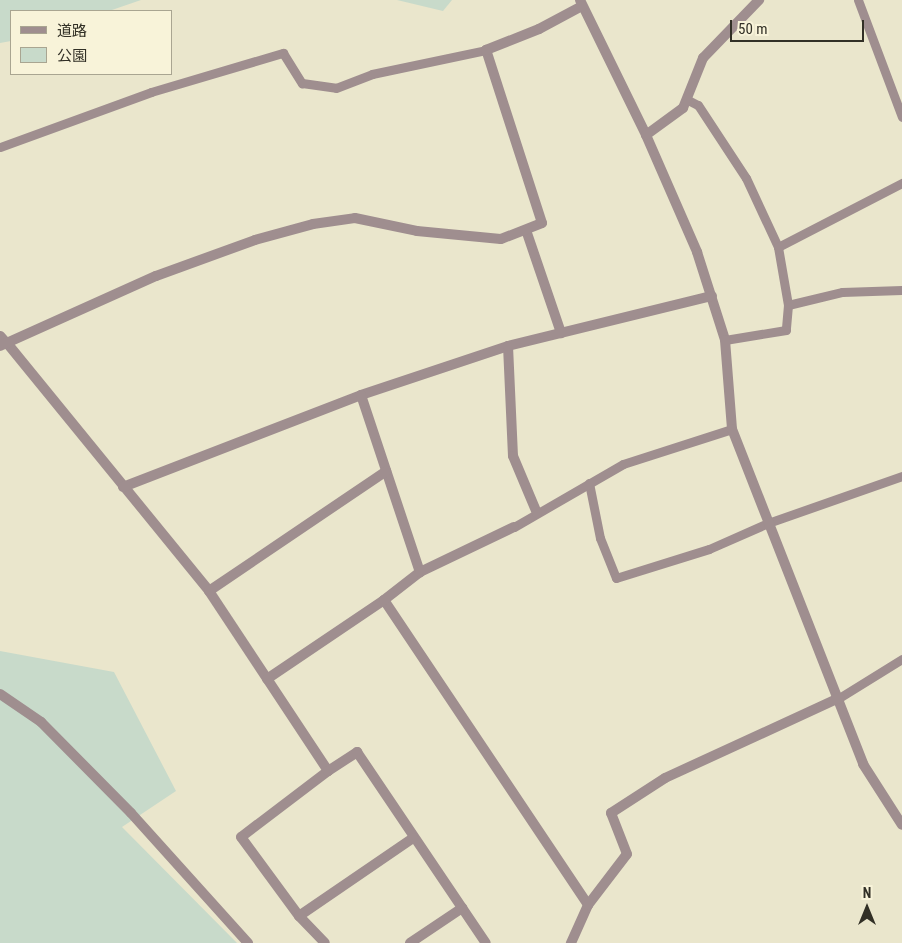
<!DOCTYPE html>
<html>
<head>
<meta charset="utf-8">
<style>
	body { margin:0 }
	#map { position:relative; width:902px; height:943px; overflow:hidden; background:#eae6cc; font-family:"Roboto Condensed","Noto Sans JP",sans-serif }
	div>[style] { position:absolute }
	.green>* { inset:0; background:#c8daca }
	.service>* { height:9px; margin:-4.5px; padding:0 4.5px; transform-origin:4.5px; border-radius:4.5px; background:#9f8e8f }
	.minor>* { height:10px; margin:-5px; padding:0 5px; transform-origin:5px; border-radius:5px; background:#9f8e8f }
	span { translate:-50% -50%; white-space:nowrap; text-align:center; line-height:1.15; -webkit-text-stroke:4.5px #f8f3d9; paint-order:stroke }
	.legend { position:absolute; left:10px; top:10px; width:162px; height:65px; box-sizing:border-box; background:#f8f3d9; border:1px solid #a9a591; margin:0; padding:6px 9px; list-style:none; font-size:15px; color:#323026 }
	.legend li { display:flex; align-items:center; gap:10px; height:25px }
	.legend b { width:25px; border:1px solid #a9a591 }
	.north { position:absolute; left:842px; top:883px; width:50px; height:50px; -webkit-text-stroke:4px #f8f3d9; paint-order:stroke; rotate:0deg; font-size:14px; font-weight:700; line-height:20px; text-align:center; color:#323026 }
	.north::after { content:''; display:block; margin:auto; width:18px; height:22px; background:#323026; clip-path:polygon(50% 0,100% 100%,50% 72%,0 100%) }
	.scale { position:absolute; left:730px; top:20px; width:134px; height:22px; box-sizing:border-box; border:2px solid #323026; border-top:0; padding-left:6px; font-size:15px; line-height:18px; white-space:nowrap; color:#323026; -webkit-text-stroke:4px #f8f3d9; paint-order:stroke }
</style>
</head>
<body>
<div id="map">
	<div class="green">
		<i style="clip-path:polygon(0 0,141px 0,109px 11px,11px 11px,11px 41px,0 43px)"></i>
		<i style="clip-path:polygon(397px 0,452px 0,443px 11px)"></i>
		<i style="clip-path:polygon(0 651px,114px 672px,176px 791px,122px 827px,237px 943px,0 943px)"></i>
	</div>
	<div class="service">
		<i style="left:858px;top:0;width:125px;rotate:69.4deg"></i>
		<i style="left:686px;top:99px;width:13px;rotate:27deg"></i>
		<i style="left:698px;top:105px;width:87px;rotate:56.7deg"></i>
		<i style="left:746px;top:178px;width:76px;rotate:65.1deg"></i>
		<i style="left:778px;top:247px;width:59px;rotate:80.2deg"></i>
		<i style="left:788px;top:305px;width:25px;rotate:95deg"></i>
		<i style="left:786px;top:330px;width:62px;rotate:170.7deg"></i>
		<i style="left:0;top:147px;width:161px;rotate:-20deg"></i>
		<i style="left:151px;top:92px;width:138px;rotate:-16.5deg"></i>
		<i style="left:283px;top:53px;width:36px;rotate:58deg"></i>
		<i style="left:302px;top:83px;width:34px;rotate:8deg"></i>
		<i style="left:336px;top:88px;width:39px;rotate:-21deg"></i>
		<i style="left:372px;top:74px;width:116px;rotate:-11.9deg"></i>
		<i style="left:778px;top:247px;width:140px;rotate:-27.3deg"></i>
		<i style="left:788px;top:305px;width:56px;rotate:-13.5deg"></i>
		<i style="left:842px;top:292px;width:60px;rotate:-1.9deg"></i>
		<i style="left:0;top:335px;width:11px;rotate:49deg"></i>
		<i style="left:589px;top:483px;width:56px;rotate:78.7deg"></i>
		<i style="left:600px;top:538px;width:43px;rotate:68.2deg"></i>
		<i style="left:616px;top:578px;width:97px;rotate:-17.3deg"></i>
		<i style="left:709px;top:549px;width:64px;rotate:-23.8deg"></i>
		<i style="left:768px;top:523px;width:142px;rotate:-19.3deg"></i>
		<i style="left:514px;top:527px;width:126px;rotate:-30deg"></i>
		<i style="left:623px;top:464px;width:114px;rotate:-17.8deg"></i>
		<i style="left:839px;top:698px;width:74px;rotate:-31.8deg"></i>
	</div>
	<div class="minor">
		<i style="left:580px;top:0;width:150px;rotate:63.9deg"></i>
		<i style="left:646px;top:135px;width:128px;rotate:66.4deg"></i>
		<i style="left:697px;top:252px;width:92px;rotate:72.3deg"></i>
		<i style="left:725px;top:340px;width:89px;rotate:85.5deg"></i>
		<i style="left:732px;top:429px;width:360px;rotate:68.6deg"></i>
		<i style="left:863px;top:764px;width:72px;rotate:57.4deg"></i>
		<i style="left:646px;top:135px;width:46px;rotate:-36.1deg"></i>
		<i style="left:683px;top:108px;width:54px;rotate:-68.2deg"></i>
		<i style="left:703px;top:58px;width:81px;rotate:-46deg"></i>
		<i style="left:526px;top:230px;width:109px;rotate:71.2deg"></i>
		<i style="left:7px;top:343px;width:320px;rotate:50.8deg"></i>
		<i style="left:209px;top:591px;width:216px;rotate:56.5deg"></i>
		<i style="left:328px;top:771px;width:109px;rotate:142.8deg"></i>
		<i style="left:241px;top:837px;width:98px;rotate:53.7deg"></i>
		<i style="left:299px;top:916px;width:37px;rotate:46deg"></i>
		<i style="left:0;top:346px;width:171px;rotate:-24.2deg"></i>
		<i style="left:156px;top:276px;width:105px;rotate:-20deg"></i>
		<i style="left:255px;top:240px;width:60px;rotate:-15.4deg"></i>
		<i style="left:313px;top:224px;width:42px;rotate:-8.1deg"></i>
		<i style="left:355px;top:218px;width:63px;rotate:11.8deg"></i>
		<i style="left:417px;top:231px;width:84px;rotate:5.4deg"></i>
		<i style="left:501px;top:239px;width:44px;rotate:-21.3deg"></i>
		<i style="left:542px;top:223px;width:182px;rotate:-107.9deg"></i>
		<i style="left:486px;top:50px;width:57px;rotate:-21.6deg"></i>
		<i style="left:539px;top:29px;width:49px;rotate:-28.1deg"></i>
		<i style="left:508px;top:346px;width:110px;rotate:87.4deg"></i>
		<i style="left:513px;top:456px;width:62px;rotate:67.2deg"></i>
		<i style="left:361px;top:395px;width:155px;rotate:-18.4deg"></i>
		<i style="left:508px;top:346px;width:210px;rotate:-13.8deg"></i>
		<i style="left:123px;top:487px;width:255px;rotate:-21.1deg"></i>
		<i style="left:361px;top:395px;width:187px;rotate:71.6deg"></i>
		<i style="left:209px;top:591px;width:214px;rotate:-34.1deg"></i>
		<i style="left:384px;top:600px;width:367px;rotate:56.2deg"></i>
		<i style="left:588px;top:905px;width:42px;rotate:114.1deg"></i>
		<i style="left:267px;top:679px;width:141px;rotate:-34deg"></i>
		<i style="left:384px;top:600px;width:46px;rotate:-37.9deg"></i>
		<i style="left:420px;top:572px;width:104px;rotate:-25.6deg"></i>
		<i style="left:0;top:694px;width:50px;rotate:34.3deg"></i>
		<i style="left:41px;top:722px;width:128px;rotate:45.3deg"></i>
		<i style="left:131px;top:813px;width:175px;rotate:48deg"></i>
		<i style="left:328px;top:771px;width:35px;rotate:-33deg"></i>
		<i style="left:357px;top:752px;width:230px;rotate:56deg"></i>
		<i style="left:588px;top:905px;width:64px;rotate:-52.6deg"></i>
		<i style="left:627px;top:854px;width:44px;rotate:-111.3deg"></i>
		<i style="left:611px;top:813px;width:64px;rotate:-32.9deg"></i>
		<i style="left:665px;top:778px;width:192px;rotate:-24.7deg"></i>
		<i style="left:299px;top:916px;width:138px;rotate:-34.4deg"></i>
		<i style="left:410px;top:943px;width:63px;rotate:-33.9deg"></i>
	</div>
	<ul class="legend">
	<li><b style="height:6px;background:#9f8e8f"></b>道路</li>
	<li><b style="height:14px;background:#c8daca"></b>公園</li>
	</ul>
	<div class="north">N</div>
	<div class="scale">50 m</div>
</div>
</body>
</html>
